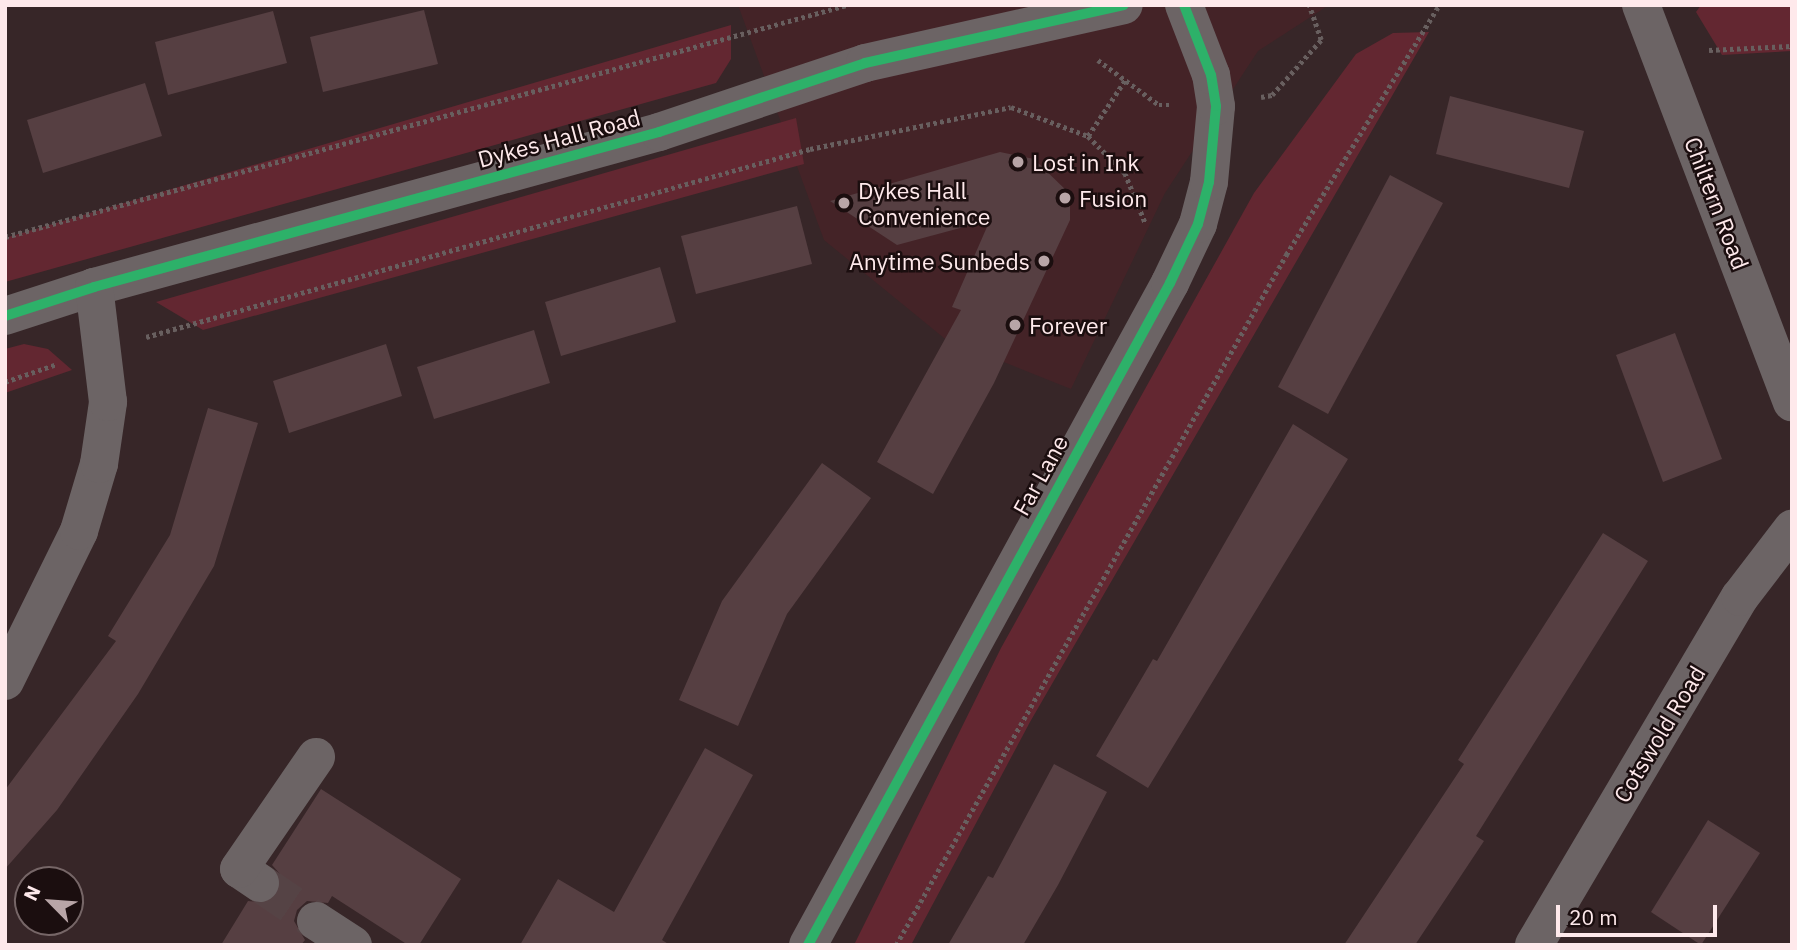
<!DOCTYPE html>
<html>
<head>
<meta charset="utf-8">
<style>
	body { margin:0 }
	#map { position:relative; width:1797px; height:950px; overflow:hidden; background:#372628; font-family:"IBM Plex Sans",sans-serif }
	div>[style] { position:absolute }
	.built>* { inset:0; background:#442327 }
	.green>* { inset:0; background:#632731 }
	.building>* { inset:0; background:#563f42 }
	.minor-tunnel>* { height:38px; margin-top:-19px; transform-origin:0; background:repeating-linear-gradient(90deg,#554345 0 38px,transparent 0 57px) }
	.path>* { height:4.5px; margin-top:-2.25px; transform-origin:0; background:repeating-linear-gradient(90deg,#685f5f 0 3.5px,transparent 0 7px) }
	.minor>* { height:38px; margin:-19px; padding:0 19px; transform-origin:19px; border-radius:19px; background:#6c6465 }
	.cycleway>* { height:10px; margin:-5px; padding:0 5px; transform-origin:5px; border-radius:5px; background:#2db169 }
	.dots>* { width:19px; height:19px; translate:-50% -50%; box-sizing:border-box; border:4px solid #1b0e0f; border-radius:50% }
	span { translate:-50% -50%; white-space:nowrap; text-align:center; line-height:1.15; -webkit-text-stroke:5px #1b0e0f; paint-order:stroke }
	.street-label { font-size:23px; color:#fee9eb }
	.poi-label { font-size:23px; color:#fee9eb }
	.left { translate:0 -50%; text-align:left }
	.right { translate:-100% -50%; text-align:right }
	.frame { position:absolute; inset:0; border:7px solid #fee9eb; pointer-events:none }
	.north { position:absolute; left:14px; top:866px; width:70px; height:70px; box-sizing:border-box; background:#1b0e0f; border:2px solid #766667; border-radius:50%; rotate:295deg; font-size:19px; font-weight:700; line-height:28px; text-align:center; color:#fee9eb }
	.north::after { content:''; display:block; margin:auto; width:24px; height:32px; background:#b8a5a7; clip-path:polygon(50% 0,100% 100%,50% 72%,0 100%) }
	.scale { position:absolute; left:1556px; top:905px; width:161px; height:32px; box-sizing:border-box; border:4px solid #fee9eb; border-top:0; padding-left:9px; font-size:21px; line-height:24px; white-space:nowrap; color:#fee9eb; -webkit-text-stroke:5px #1b0e0f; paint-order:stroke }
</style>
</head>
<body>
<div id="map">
	<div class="built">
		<i style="clip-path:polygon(738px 5px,1329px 5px,1258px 51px,1165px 193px,1071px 389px,944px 338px,824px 240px)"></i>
	</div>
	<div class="green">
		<i style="clip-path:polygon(1701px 5px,1792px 5px,1792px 51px,1722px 55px,1696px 12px)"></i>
		<i style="clip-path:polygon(731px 25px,731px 59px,716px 83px,5px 282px,5px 238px)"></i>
		<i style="clip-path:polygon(1429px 32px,1030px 722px,911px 945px,854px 945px,1001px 648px,1254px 193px,1356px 54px,1393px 33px)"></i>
		<i style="clip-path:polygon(796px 118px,804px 164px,203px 330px,156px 302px)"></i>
		<i style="clip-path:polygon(24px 344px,48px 349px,72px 370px,5px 393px,5px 349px)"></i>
	</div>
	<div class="building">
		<i style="clip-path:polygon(424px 10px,438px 64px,323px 92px,310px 37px)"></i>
		<i style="clip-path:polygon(273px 11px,287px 63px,168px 95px,155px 42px)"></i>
		<i style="clip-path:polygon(145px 83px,162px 136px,43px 173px,27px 120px)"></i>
		<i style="clip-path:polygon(1450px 96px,1584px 131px,1569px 188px,1436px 154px)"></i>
		<i style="clip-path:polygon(1000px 152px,1034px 159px,1070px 194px,1070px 220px,994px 383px,933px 494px,877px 462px,961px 310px,952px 307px,990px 220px,897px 245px,830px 201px)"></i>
		<i style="clip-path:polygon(1390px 175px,1443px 203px,1328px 414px,1278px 387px)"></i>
		<i style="clip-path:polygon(797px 206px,812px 264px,696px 294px,681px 236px)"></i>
		<i style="clip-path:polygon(660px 267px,676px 322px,561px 356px,545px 302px)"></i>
		<i style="clip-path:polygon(534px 330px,550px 383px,434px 419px,417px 367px)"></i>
		<i style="clip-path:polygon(1675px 333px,1722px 459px,1663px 482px,1616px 355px)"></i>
		<i style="clip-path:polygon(386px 344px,402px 396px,289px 433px,273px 381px)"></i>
		<i style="clip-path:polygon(208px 408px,258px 423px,214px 566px,138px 694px,57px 810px,5px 869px,5px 790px,116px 641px,108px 636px,170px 535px)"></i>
		<i style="clip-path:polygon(1293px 424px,1348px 459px,1148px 788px,1096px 756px,1153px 659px,1157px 661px)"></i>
		<i style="clip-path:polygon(822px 463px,871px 498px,787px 614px,738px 726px,679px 700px,722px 601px)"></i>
		<i style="clip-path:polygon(1603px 533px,1648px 561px,1476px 836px,1484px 841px,1415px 945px,1344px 945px,1464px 764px,1458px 760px)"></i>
		<i style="clip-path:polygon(705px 748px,753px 775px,662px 940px,670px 945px,520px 945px,558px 879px,614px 912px)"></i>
		<i style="clip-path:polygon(1054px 764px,1107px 792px,1058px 885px,1023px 945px,948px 945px,988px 876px,993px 878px)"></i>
		<i style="clip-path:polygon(321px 789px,461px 879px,419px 945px,408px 945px,332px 896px,328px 903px,307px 901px,297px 910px,294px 921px,305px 940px,301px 945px,221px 945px,248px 901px,269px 903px,278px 895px,280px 874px,272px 865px)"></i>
		<i style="clip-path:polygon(1708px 820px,1760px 853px,1701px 945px,1651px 912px)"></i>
	</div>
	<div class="minor-tunnel">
		<i style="left:260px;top:883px;width:68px;rotate:34.2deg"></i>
	</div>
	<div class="path">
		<i style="left:1709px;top:50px;width:83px;rotate:-2.8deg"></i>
		<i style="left:1098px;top:60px;width:76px;rotate:36.4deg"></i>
		<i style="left:1159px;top:105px;width:10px"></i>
		<i style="left:1261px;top:97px;width:11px;rotate:-10deg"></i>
		<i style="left:1272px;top:95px;width:74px;rotate:-48.3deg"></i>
		<i style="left:1321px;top:40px;width:37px;rotate:-109deg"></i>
		<i style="left:1088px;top:136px;width:67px;rotate:-56.5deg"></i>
		<i style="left:5px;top:237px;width:873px;rotate:-15.4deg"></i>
		<i style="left:146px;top:337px;width:690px;rotate:-15.81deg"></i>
		<i style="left:810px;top:149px;width:205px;rotate:-11.8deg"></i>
		<i style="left:1011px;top:107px;width:82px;rotate:20.6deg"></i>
		<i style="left:1088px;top:136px;width:52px;rotate:45deg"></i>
		<i style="left:1125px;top:173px;width:53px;rotate:67.8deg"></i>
		<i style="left:5px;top:382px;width:55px;rotate:-19.1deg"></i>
		<i style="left:896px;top:945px;width:793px;rotate:-60.52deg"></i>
		<i style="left:1286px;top:255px;width:293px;rotate:-58.5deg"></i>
	</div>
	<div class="minor">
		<i style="left:1641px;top:5px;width:425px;rotate:69.2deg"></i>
		<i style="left:5px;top:316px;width:94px;rotate:-18deg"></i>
		<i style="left:94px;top:287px;width:586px;rotate:-15.34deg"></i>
		<i style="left:659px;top:132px;width:217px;rotate:-18.5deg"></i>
		<i style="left:865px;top:63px;width:265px;rotate:-12.6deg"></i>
		<i style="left:5px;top:681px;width:167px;rotate:-63.7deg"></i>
		<i style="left:79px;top:531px;width:70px;rotate:-73.4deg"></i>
		<i style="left:99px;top:464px;width:63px;rotate:-81.7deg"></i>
		<i style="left:108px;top:402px;width:116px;rotate:-96.9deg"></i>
		<i style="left:260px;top:883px;width:25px;rotate:-146deg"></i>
		<i style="left:239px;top:869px;width:136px;rotate:-55.5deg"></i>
		<i style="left:316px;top:921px;width:44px;rotate:33deg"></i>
		<i style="left:808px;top:945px;width:755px;rotate:-61.33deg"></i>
		<i style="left:1170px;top:283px;width:65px;rotate:-64.6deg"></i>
		<i style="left:1198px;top:224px;width:43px;rotate:-75.3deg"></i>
		<i style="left:1209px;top:182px;width:76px;rotate:-84.7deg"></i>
		<i style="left:1216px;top:106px;width:31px;rotate:-99deg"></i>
		<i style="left:1211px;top:75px;width:75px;rotate:-111.1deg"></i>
		<i style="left:1534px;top:945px;width:404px;rotate:-59.4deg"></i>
		<i style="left:1740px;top:597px;width:86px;rotate:-52.6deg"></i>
	</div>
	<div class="cycleway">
		<i style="left:5px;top:316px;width:94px;rotate:-18deg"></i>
		<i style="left:94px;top:287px;width:586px;rotate:-15.34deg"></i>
		<i style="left:659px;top:132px;width:217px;rotate:-18.5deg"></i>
		<i style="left:865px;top:63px;width:265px;rotate:-12.6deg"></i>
		<i style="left:808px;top:945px;width:755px;rotate:-61.33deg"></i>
		<i style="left:1170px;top:283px;width:65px;rotate:-64.6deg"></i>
		<i style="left:1198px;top:224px;width:43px;rotate:-75.3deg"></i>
		<i style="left:1209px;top:182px;width:76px;rotate:-84.7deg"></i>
		<i style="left:1216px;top:106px;width:31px;rotate:-99deg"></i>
		<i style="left:1211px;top:75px;width:75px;rotate:-111.1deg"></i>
	</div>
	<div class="dots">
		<i style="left:1018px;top:162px;background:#b8a5a7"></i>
		<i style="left:1065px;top:198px;background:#b8a5a7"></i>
		<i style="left:844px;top:203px;background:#b8a5a7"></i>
		<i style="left:1044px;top:261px;background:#b8a5a7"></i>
		<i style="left:1015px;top:325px;background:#b8a5a7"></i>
	</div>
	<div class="street-label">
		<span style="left:559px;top:138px;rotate:-15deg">Dykes Hall Road</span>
		<span style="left:1717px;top:203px;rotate:69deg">Chiltern Road</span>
		<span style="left:1040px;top:475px;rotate:-61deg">Far Lane</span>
		<span style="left:1659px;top:734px;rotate:-59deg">Cotswold Road</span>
	</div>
	<div class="poi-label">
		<span class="left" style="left:1032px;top:162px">Lost in Ink</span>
		<span class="left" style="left:858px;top:203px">Dykes Hall<br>Convenience</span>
		<span class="left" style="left:1079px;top:198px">Fusion</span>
		<span class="right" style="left:1030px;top:261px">Anytime Sunbeds</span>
		<span class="left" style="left:1029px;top:325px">Forever</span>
	</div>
	<div class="frame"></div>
	<div class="north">N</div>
	<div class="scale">20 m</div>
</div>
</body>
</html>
